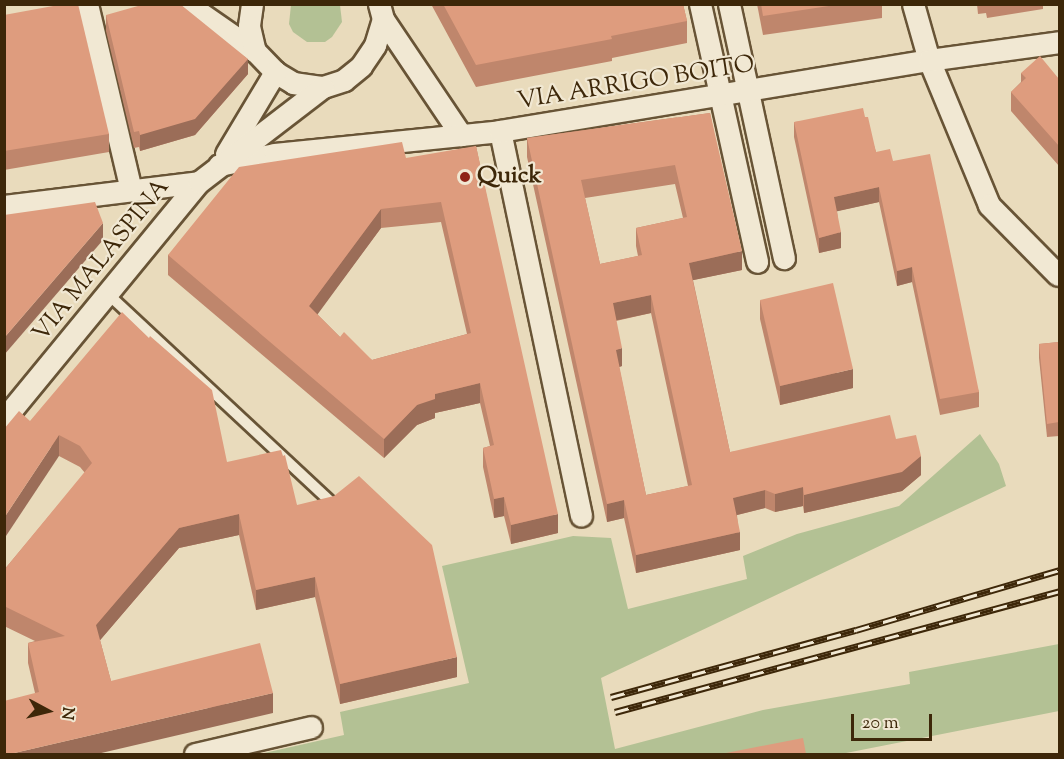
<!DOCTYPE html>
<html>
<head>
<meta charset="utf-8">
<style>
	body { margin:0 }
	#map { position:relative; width:1064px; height:759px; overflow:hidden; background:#e9dbbc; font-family:"Sorts Mill Goudy",serif }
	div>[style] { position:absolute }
	.green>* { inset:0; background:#b3c194 }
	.roads { filter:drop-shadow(2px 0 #685436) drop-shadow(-2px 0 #685436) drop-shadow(0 2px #685436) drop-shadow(0 -2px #685436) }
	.lane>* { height:10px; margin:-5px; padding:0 5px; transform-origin:5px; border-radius:5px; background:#f1e8d3 }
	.street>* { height:21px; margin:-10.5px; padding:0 10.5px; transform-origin:10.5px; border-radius:10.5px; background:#f1e8d3 }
	.rail>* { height:7px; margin-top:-3.5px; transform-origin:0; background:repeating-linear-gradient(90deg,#f1e8d3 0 14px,#3d2709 0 28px); box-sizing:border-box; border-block:2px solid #3d2709 }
	.wall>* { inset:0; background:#bf866c }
	.shaded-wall>* { inset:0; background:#9b6d58 }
	.building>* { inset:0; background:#de9c7e }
	.dots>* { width:16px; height:16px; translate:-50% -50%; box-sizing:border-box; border:3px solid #f1e8d3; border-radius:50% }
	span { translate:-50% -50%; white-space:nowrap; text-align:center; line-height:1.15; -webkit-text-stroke:4.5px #f1e8d3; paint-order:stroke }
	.street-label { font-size:24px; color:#3d2709 }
	.poi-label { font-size:24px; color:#3d2709; font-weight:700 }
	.left { translate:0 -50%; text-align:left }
	.frame { position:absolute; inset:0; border:6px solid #3d2709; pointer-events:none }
	.north { position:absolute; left:18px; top:681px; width:60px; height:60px; -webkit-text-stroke:4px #f1e8d3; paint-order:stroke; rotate:97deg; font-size:16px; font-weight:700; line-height:24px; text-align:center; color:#3d2709 }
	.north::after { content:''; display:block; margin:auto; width:21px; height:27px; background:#3d2709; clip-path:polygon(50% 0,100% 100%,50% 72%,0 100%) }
	.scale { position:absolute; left:851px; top:714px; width:81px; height:27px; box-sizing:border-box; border:3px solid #3d2709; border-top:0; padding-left:8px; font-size:18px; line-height:21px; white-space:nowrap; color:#3d2709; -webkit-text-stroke:4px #f1e8d3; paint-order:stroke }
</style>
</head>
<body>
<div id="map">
	<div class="green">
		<i style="clip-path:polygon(291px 5px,340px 5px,342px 22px,332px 37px,325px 42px,307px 42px,293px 32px,289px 24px)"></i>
		<i style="clip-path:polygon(980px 434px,999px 464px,1006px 486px,601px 678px,615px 749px,763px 710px,910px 684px,909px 672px,1059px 644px,1059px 711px,841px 754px,260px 754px,344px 735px,340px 712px,469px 683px,442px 566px,573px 536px,611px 538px,628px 609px,747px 579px,743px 556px,797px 534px,899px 506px)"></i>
	</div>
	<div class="roads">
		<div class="lane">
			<i style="left:109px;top:295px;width:304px;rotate:43deg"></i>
		</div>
		<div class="street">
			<i style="left:87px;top:4px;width:191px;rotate:76.7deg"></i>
			<i style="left:187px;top:4px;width:83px;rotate:34.7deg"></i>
			<i style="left:252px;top:4px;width:22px;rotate:98deg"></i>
			<i style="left:249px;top:26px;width:26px;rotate:77deg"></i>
			<i style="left:255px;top:51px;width:29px;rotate:46deg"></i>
			<i style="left:275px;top:72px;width:21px;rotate:31deg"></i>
			<i style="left:293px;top:83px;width:30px;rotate:8deg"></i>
			<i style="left:323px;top:87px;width:22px;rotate:-18deg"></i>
			<i style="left:344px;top:80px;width:22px;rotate:-39deg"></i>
			<i style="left:361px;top:66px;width:25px;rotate:-56deg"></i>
			<i style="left:375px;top:45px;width:27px;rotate:-73deg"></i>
			<i style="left:383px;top:19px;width:16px;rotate:-105deg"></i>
			<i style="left:700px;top:4px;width:264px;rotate:77.5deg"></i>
			<i style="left:729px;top:4px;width:260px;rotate:77.8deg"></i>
			<i style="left:913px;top:4px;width:58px;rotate:74.1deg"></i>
			<i style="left:929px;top:60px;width:157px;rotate:67.5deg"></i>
			<i style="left:989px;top:205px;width:98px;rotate:45.4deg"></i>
			<i style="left:383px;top:19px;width:140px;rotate:56.1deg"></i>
			<i style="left:500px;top:131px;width:393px;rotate:78.1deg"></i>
			<i style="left:226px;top:154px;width:96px;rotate:-59.1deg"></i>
			<i style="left:219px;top:165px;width:57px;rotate:-11.1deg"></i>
			<i style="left:275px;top:154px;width:226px;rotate:-5.8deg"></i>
			<i style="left:500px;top:131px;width:435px;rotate:-9.4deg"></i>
			<i style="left:929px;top:60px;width:132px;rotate:-7.8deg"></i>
			<i style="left:4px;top:206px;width:196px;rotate:-7deg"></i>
			<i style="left:4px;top:419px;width:307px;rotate:-50.6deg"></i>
			<i style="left:199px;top:182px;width:156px;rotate:-37.5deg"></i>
			<i style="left:195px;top:754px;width:119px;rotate:-13.1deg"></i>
		</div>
	</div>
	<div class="rail">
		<i style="left:611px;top:697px;width:254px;rotate:-15.3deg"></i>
		<i style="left:856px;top:630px;width:213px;rotate:-16.4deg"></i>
		<i style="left:615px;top:712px;width:461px;rotate:-15.2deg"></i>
	</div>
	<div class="wall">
		<i style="clip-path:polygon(431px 4px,683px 4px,687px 21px,687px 43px,612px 58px,612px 61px,476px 87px)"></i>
		<i style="clip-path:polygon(757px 4px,882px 4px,882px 18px,763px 35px)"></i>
		<i style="clip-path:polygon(977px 4px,1043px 4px,1043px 9px,987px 18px,986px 13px,978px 14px)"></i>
		<i style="clip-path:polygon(4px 15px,109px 134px,109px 152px,4px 170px)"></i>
		<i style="clip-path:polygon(106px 15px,248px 74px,195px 135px,140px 151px,139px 147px,134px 148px,106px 31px)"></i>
		<i style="clip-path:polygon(1021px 73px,1059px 79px,1059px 166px,1011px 111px,1011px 92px,1021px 82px)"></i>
		<i style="clip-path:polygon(evenodd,710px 113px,742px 270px,693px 280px,730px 452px,896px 439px,921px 475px,902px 491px,804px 513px,803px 506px,775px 512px,765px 508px,737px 515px,740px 550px,636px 573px,624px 518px,607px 522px,527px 157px,527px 138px,710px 113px,675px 184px,683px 218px,636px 228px,636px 246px,638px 256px,600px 264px,585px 198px,675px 184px,710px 113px,651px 313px,688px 486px,646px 495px,619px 367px,622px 366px,616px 321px,651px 313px)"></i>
		<i style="clip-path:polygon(865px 117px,876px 152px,893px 161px,979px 392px,979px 407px,940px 415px,912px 282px,897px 286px,879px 202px,837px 211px,841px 248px,819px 253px,794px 137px,794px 122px)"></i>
		<i style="clip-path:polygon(evenodd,476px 146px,558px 533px,511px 544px,504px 516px,494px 518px,483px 467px,483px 448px,490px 446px,480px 403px,435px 413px,435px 418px,417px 425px,384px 458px,168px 275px,168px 255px,476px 146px,441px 222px,467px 334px,372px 360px,340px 337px,317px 314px,381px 228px,441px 222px)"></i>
		<i style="clip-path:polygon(760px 300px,853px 388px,780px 405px,760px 319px)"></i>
		<i style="clip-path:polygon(1059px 342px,1059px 436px,1047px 437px,1039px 358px,1039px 344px)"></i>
		<i style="clip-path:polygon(30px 421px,227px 462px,297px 505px,457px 677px,340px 704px,315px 597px,256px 610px,239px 535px,179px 548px,100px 640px,111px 681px,273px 713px,35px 693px,28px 663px,28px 643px,35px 641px,4px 626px,4px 570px,85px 473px,80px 467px,59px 456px)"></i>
	</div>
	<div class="shaded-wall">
		<i style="clip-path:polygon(248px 59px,248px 74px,195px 135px,140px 151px,140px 135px)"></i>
		<i style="clip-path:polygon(879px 187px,879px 202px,834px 212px,834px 197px)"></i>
		<i style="clip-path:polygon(381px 209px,381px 228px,309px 326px,309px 306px)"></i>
		<i style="clip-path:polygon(103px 223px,103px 240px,4px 355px,4px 338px)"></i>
		<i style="clip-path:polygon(841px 232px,841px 248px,819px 253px,819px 238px)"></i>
		<i style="clip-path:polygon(742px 251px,742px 270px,689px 281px,689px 263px)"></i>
		<i style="clip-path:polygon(912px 267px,912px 282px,897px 286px,897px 271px)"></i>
		<i style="clip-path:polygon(651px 295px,651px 313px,613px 321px,613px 303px)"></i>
		<i style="clip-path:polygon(622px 348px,622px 366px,616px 368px,616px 350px)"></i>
		<i style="clip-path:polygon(853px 369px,853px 388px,780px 405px,780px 386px)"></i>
		<i style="clip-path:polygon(480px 383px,480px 403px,435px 413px,435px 418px,417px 425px,384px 458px,384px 439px,417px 405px,435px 394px)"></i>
		<i style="clip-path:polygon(59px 435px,59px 456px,4px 539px,4px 518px)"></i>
		<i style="clip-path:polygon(921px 456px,921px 475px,902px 491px,804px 513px,804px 495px)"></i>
		<i style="clip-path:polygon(803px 487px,803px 506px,775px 512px,775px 494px)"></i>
		<i style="clip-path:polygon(765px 490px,765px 508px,733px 516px,733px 498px)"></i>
		<i style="clip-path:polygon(504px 497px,504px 516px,494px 518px,494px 499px)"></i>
		<i style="clip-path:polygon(624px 500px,624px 518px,607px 522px,607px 504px)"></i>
		<i style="clip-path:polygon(239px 514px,239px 535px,179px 548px,96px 645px,96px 625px,179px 528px)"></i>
		<i style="clip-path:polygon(558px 514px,558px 533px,511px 544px,511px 525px)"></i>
		<i style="clip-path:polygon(740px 532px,740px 550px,636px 573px,636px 555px)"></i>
		<i style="clip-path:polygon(315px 577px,315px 597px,256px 610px,256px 590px)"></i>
		<i style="clip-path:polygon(457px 657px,457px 677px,340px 704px,340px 684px)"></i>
		<i style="clip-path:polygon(273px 693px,273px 713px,97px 754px,10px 754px)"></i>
	</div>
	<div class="building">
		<i style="clip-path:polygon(64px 4px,78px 4px,109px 134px,4px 151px,4px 15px)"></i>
		<i style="clip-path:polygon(145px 4px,180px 4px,248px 59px,195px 119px,140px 135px,139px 131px,134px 132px,106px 15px)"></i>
		<i style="clip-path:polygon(443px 4px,683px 4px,687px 21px,611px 36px,612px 39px,476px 65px)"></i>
		<i style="clip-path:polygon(761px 4px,842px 4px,763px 16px)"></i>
		<i style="clip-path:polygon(1040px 56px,1059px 79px,1059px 146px,1011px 92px,1026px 78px,1021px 73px)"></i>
		<i style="clip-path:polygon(863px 108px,865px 117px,868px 117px,876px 152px,890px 149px,893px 161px,930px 154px,979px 392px,940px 399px,912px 267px,897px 271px,879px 187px,834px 197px,841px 232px,819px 238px,794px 122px)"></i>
		<i style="clip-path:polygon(evenodd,710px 113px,742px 251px,689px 263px,730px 452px,890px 415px,896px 439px,916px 435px,921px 456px,902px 472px,804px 495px,803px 487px,775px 494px,765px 490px,733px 498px,740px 532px,636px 555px,624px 500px,607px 504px,527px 138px,710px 113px,675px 165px,687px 217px,636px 228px,642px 255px,600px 264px,581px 180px,675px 165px,710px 113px,651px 295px,692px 485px,646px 495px,616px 350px,622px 348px,613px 303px,651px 295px)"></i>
		<i style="clip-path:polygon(evenodd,402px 142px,406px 158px,476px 146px,558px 514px,511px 525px,504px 497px,494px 499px,483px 448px,494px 445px,480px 383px,435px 394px,435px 399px,417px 405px,384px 439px,168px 255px,239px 167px,402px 142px,441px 202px,471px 333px,372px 360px,344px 332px,340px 337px,309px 306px,381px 209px,441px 202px)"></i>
		<i style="clip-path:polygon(95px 202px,103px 223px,4px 338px,4px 215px)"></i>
		<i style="clip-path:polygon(833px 283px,853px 369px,780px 386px,760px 300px)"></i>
		<i style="clip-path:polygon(122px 312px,149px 338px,150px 336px,212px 390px,227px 462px,281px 450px,283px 456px,285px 455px,297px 505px,334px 496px,359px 476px,432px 545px,457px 657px,340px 684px,315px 577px,256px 590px,239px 514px,179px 528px,96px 625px,111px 681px,260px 643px,273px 693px,10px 754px,4px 754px,4px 701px,39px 692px,28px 643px,65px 636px,4px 606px,4px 570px,92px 463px,80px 446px,59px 435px,4px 518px,4px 429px,19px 411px,30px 421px)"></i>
		<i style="clip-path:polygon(1059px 342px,1059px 422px,1047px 424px,1039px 344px)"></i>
		<i style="clip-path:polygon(803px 738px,806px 754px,721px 754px)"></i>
	</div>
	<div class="dots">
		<i style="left:465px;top:177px;background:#8f2418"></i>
	</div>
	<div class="street-label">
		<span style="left:636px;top:84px;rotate:-9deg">VIA ARRIGO BOITO</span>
		<span style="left:102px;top:261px;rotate:-51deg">VIA MALASPINA</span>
	</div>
	<div class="poi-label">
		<span class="left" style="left:477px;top:177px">Quick</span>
	</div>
	<div class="frame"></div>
	<div class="north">N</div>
	<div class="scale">20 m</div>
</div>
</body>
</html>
